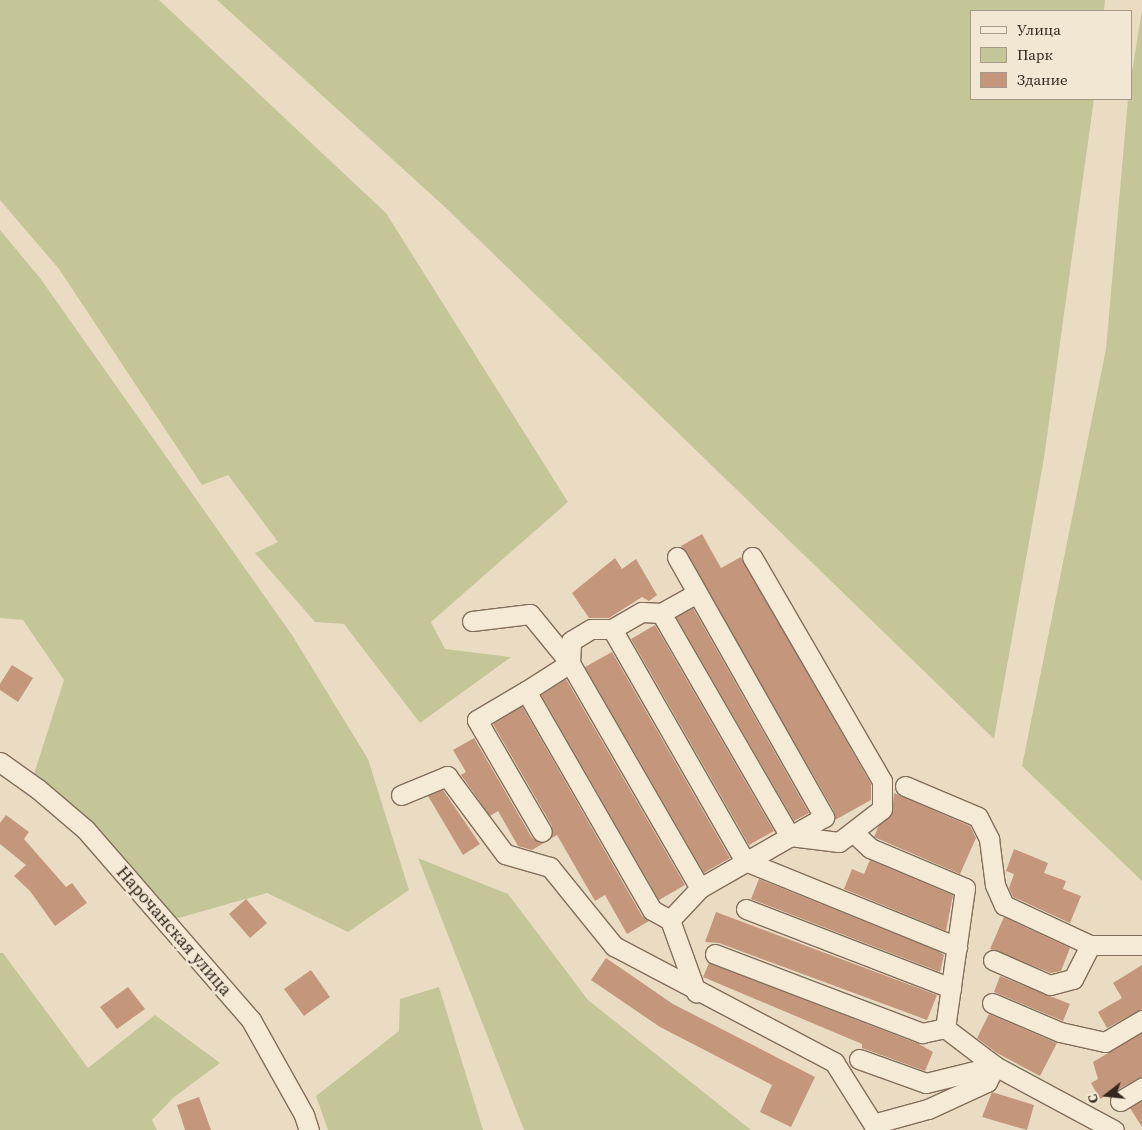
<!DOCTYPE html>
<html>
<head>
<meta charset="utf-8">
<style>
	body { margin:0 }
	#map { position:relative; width:1142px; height:1130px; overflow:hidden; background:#eadcc3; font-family:"Source Serif 4",serif }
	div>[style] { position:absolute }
	.green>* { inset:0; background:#c4c698 }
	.building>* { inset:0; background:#c4967c }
	.roads { filter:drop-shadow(1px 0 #826e5c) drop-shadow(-1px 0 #826e5c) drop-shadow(0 1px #826e5c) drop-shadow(0 -1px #826e5c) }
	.minor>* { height:19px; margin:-9.5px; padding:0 9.5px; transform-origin:9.5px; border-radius:9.5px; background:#f5ead5 }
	span { translate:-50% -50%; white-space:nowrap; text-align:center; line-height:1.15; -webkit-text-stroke:5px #f2e7d2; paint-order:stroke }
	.street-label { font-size:18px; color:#33271e }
	.legend { position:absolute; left:970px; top:10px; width:162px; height:90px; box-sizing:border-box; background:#f2e7d2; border:1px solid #a69a8a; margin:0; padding:6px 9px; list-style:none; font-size:15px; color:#33271e }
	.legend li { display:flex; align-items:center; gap:10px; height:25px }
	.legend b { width:25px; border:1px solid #a69a8a }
	.north { position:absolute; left:1082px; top:1070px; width:50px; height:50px; -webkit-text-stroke:4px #f2e7d2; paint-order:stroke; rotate:254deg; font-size:14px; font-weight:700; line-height:20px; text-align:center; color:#33271e }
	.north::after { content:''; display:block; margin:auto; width:18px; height:22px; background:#33271e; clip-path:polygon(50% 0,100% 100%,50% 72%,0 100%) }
</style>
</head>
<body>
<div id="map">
	<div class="green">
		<i style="clip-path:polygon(0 0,159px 0,386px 213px,568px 502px,431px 622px,445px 649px,511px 657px,420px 723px,344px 624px,315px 622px,255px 553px,278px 542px,228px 475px,202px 485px,59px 269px,0 200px)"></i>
		<i style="clip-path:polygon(217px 0,1105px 0,1104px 11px,971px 11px,971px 99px,1094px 99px,1044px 458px,994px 739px,446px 208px)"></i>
		<i style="clip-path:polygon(1142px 10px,1142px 881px,1022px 766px,1106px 349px,1128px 99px,1131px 99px,1131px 78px)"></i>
		<i style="clip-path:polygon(0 230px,40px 278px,292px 635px,368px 759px,409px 890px,348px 932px,267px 893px,175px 919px,34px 774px,64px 680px,23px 620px,0 618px)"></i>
		<i style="clip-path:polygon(418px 858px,508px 894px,588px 1000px,751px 1130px,524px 1130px)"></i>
		<i style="clip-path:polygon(0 953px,3px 953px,88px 1068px,155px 1015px,220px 1063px,174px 1097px,152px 1120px,157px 1130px,0 1130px)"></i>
		<i style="clip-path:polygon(439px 987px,483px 1130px,328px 1130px,316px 1096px,399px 1031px,400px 999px)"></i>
	</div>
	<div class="building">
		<i style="clip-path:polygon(702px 534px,721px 568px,741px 557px,871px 784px,871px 800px,835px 820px,834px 811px,681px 546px)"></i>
		<i style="clip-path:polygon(615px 558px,622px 569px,636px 559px,657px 595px,649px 601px,642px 597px,609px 618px,589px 618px,572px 593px)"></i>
		<i style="clip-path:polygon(693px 608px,809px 813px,794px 821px,676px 617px)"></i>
		<i style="clip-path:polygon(655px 625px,774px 831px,749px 845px,631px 639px)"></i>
		<i style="clip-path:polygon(612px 652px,730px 858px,704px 873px,585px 667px)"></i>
		<i style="clip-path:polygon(12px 665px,33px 678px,18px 702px,0 690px,0 684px)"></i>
		<i style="clip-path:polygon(566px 679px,685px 885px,659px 900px,541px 695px)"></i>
		<i style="clip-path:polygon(522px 706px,642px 916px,649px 921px,627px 934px,605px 895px,595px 901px,557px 835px,550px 839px,552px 826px,493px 724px)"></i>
		<i style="clip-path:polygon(474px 738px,532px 838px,544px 843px,532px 850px,518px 846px,498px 811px,490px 816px,461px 775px,466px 772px,453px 750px)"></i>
		<i style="clip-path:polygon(443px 790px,480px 844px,463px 855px,428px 796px)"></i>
		<i style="clip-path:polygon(894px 793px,970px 826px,976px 838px,960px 874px,874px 837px,879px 825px,892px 814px)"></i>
		<i style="clip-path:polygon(6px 815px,29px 832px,24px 839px,66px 887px,72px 883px,87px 903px,55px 926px,30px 891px,14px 876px,26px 865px,0 844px,0 823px)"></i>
		<i style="clip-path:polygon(1014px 849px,1048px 863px,1044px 873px,1066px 881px,1063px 889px,1081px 896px,1070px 923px,1013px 897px,1009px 888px,1014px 874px,1006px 871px)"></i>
		<i style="clip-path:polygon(870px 860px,953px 895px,946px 931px,844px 889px,852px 869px,864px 874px)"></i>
		<i style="clip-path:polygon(759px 879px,938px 951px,944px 955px,940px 972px,751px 899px)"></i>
		<i style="clip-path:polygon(246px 899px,267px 923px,250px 938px,229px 914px)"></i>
		<i style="clip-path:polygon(716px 912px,937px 995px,927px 1020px,719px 943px,705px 942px)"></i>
		<i style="clip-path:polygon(1004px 917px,1070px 948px,1061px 971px,1051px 973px,990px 949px)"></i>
		<i style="clip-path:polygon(606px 958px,673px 1004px,815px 1077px,791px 1127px,760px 1112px,772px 1085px,660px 1027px,591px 980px)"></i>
		<i style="clip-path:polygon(709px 963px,919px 1044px,933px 1052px,925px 1071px,862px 1048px,862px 1044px,703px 977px)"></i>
		<i style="clip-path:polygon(1142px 965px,1142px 1009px,1107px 1028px,1098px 1012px,1122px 998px,1113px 983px)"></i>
		<i style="clip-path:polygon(311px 970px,330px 997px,304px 1016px,284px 989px)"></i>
		<i style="clip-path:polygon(1000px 976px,1070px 1004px,1063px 1021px,994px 992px)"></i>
		<i style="clip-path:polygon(128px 987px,145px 1009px,117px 1029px,100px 1007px)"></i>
		<i style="clip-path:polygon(989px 1014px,1057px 1043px,1040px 1076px,997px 1053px,977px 1038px)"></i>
		<i style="clip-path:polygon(1142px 1033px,1142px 1077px,1100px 1099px,1091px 1083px,1098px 1079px,1093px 1062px)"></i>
		<i style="clip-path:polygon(992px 1092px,1034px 1105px,1027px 1130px,982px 1117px)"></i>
		<i style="clip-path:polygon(199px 1097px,211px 1130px,185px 1130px,177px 1105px)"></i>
		<i style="clip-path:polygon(1142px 1101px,1142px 1127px,1130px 1108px)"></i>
	</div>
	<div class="roads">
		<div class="minor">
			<i style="left:677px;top:557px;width:299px;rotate:60.5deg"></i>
			<i style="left:824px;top:817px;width:143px;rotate:150.2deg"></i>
			<i style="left:700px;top:888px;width:44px;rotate:133.2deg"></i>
			<i style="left:670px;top:920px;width:77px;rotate:70.1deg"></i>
			<i style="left:697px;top:593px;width:41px;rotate:150.9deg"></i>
			<i style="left:661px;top:613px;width:258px;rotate:60deg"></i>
			<i style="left:790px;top:836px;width:49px;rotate:7deg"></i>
			<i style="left:839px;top:842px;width:54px;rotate:-37.5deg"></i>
			<i style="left:882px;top:809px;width:28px;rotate:-90deg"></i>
			<i style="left:882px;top:781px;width:259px;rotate:-120.1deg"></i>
			<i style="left:472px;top:621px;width:58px;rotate:-6.9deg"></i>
			<i style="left:530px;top:614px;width:63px;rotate:50.8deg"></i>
			<i style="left:570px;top:663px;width:260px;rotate:60deg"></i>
			<i style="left:612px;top:629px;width:267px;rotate:60.2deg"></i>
			<i style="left:745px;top:861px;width:229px;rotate:22.1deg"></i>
			<i style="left:570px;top:663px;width:52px;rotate:147.5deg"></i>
			<i style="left:526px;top:691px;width:253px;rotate:60.1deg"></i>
			<i style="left:652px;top:910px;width:21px;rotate:29deg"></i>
			<i style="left:570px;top:663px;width:22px;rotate:-87deg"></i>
			<i style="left:571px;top:641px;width:23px;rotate:-31deg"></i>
			<i style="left:591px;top:629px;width:21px"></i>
			<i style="left:612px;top:629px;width:34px;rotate:-30deg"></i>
			<i style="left:642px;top:612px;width:19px;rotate:3deg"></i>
			<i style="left:526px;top:691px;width:57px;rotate:149.4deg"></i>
			<i style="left:477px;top:720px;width:129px;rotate:59.9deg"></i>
			<i style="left:0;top:762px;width:47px;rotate:35.4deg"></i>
			<i style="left:38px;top:789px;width:62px;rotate:40.4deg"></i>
			<i style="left:85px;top:829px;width:253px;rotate:49deg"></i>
			<i style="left:251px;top:1020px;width:109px;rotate:60.8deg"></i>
			<i style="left:304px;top:1115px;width:16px;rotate:72deg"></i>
			<i style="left:905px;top:786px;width:79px;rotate:23deg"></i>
			<i style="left:978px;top:817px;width:25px;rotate:63deg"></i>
			<i style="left:989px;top:839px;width:46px;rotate:82.6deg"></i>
			<i style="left:995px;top:885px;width:22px;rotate:66deg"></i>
			<i style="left:1004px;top:905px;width:95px;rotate:24.9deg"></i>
			<i style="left:1090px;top:945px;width:52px"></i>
			<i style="left:401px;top:795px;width:50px;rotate:-22.4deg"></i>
			<i style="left:447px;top:776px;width:97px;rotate:53.4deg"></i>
			<i style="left:505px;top:854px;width:47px;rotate:16.1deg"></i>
			<i style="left:550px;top:867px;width:102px;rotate:51deg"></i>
			<i style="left:614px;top:946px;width:249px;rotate:27.8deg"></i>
			<i style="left:834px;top:1062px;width:73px;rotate:57.8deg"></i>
			<i style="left:873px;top:1124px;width:57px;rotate:-15.3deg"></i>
			<i style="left:928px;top:1109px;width:65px;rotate:-24.6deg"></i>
			<i style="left:987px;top:1082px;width:18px;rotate:-63deg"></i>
			<i style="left:854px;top:833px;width:22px;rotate:43deg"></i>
			<i style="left:870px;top:848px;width:103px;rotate:22.8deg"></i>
			<i style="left:965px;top:888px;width:141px;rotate:98.1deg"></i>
			<i style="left:945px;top:1028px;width:63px;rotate:37.2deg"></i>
			<i style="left:995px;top:1066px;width:135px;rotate:28.3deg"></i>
			<i style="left:746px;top:909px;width:220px;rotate:21.1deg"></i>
			<i style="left:715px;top:954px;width:222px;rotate:20.9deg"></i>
			<i style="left:922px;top:1033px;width:24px;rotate:-12deg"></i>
			<i style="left:993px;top:960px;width:62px;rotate:23.7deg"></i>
			<i style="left:1050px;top:985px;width:24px;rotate:-15deg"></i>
			<i style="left:1073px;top:979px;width:38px;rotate:-63deg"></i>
			<i style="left:992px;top:1003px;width:74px;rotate:23.1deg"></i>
			<i style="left:1060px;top:1032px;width:46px;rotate:12.5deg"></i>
			<i style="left:1105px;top:1042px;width:43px;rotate:-30.7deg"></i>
			<i style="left:859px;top:1059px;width:71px;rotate:19.7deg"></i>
			<i style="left:926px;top:1083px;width:71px;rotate:-13.8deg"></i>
			<i style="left:1120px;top:1101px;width:26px;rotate:-31deg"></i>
		</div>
	</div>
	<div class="street-label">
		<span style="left:174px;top:931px;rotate:49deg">Нарочанская улица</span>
	</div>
	<ul class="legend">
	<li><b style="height:6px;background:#f5ead5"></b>Улица</li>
	<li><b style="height:14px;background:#c4c698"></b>Парк</li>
	<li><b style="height:14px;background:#c4967c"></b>Здание</li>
	</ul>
	<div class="north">С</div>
</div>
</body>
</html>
